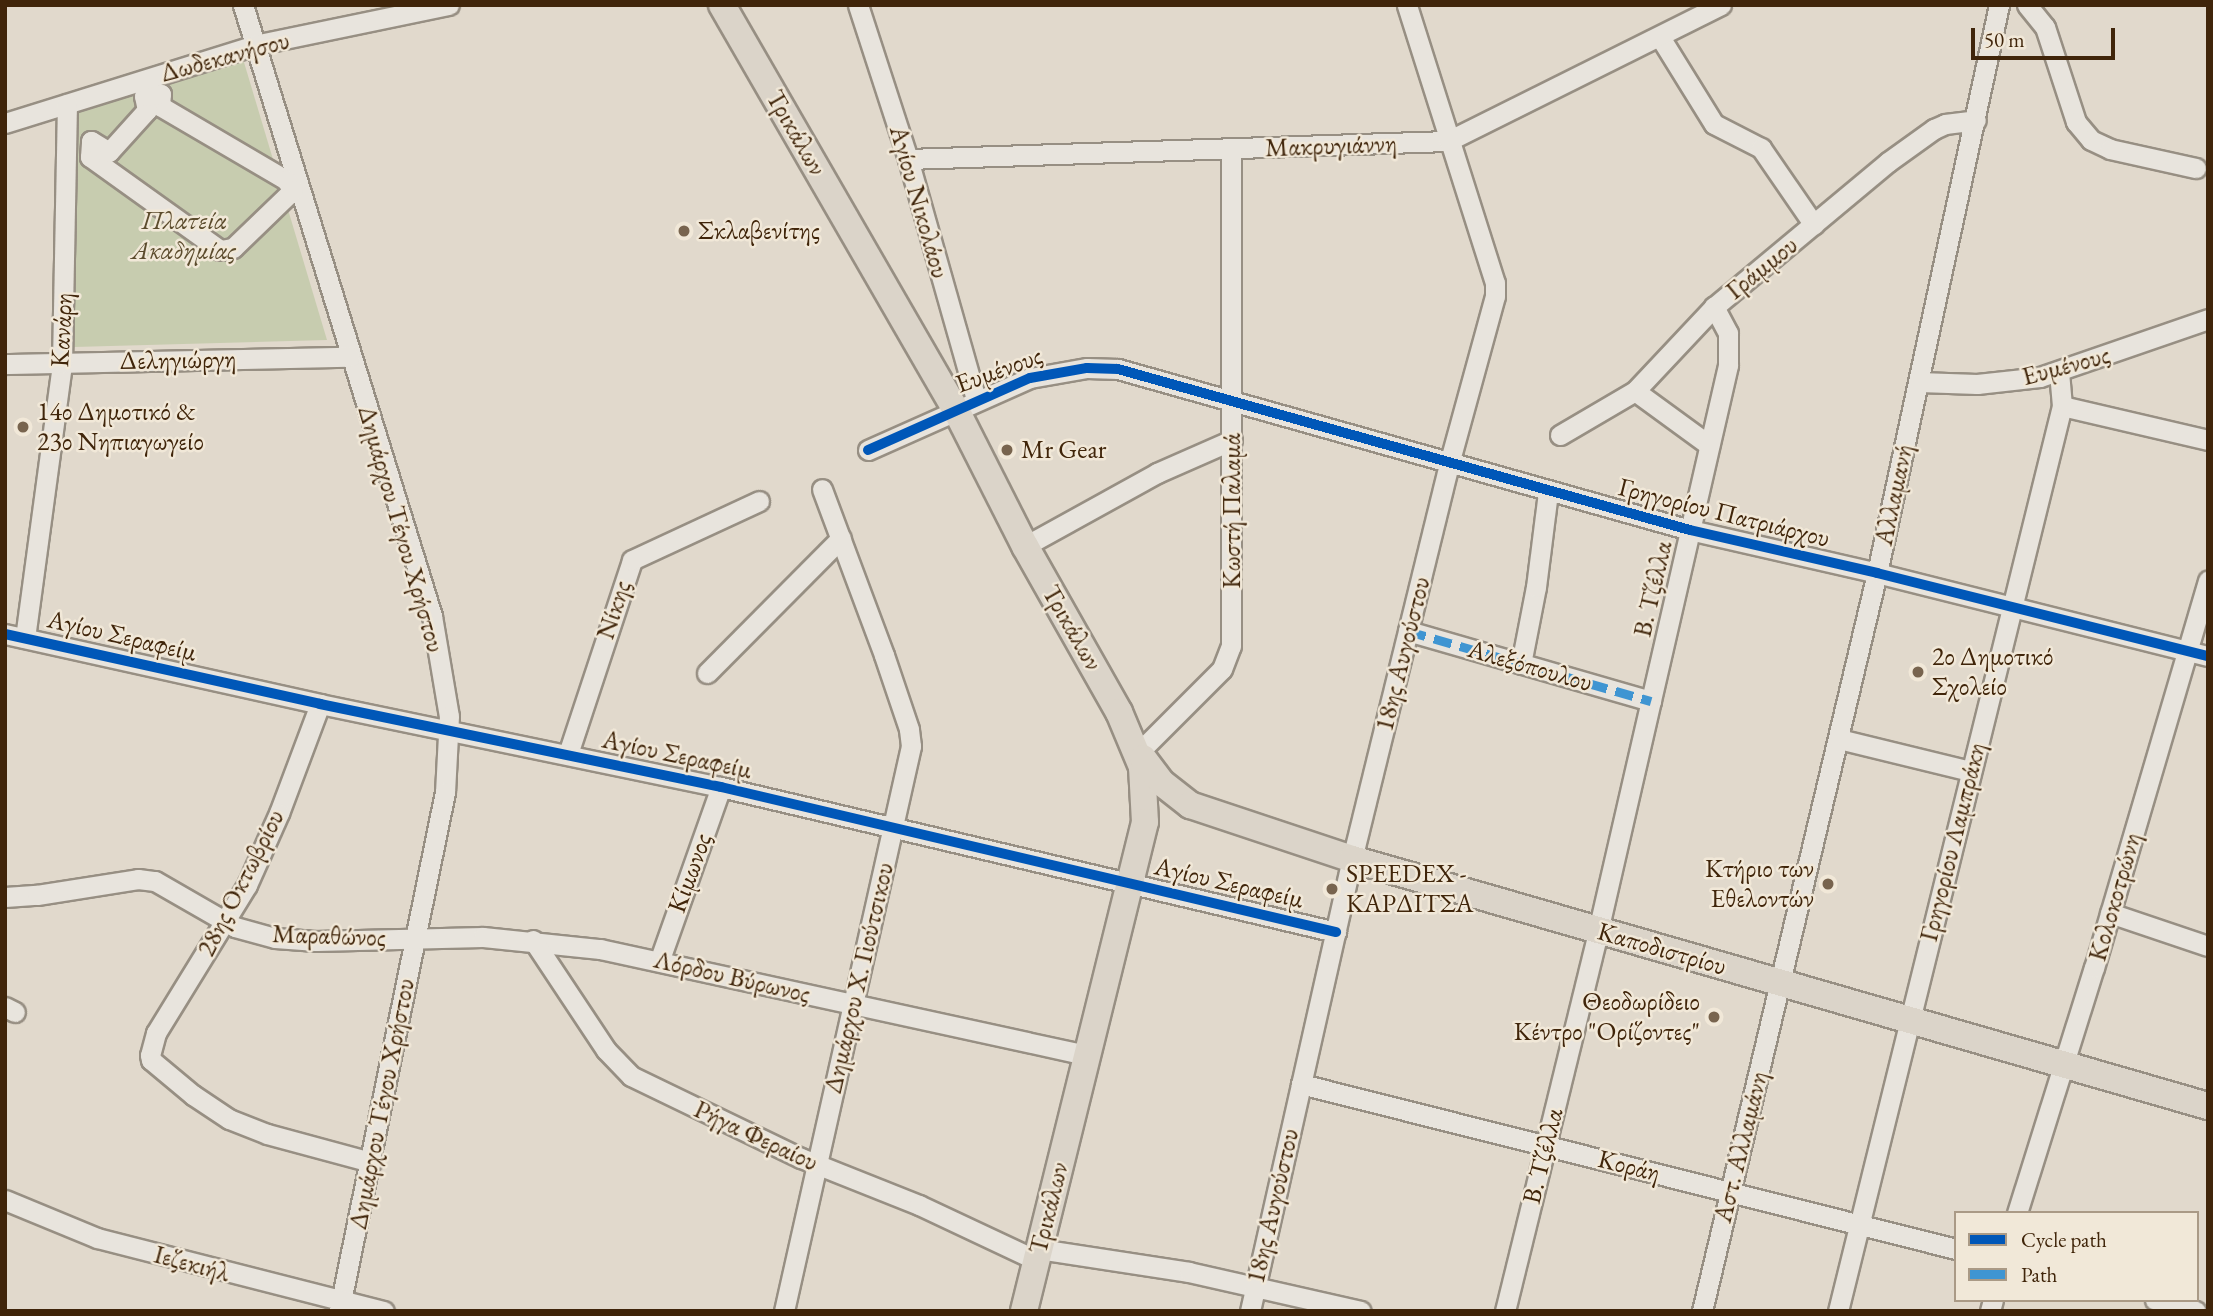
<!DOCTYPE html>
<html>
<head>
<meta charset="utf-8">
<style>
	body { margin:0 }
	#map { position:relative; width:2213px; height:1316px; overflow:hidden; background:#e1d9cc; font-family:"EB Garamond",serif }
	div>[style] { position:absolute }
	.green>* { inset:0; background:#c7ccaf }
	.roads { filter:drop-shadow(2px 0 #978f83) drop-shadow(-2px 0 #978f83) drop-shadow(0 2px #978f83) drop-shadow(0 -2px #978f83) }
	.minor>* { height:19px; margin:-9.5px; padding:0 9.5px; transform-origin:9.5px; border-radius:9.5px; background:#e8e4dd }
	.major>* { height:26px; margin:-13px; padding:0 13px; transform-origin:13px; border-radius:13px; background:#dbd4c9 }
	.quiet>* { height:9px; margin-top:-4.5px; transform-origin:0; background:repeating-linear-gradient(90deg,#3f95d2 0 18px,transparent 0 27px) }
	.cycleway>* { height:10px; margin:-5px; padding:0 5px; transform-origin:5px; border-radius:5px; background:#0057b8 }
	.dots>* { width:19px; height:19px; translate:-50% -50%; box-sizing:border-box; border:4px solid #f1e8d8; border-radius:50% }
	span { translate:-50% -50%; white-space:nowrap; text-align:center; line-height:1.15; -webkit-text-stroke:5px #f1e8d8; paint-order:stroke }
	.street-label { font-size:26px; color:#40250a }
	.park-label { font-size:26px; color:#5c4c2d; font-style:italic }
	.poi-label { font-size:26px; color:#40250a }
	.left { translate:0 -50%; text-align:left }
	.right { translate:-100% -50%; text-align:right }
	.frame { position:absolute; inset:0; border:7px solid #40250a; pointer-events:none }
	.legend { position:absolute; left:1954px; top:1211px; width:245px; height:91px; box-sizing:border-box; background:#f1e8d8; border:2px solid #aa9a86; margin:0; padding:9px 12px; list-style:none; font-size:21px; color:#40250a }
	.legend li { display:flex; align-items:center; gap:14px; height:35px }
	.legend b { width:35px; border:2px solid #aa9a86 }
	.scale { position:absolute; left:1971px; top:28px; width:144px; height:32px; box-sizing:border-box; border:4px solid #40250a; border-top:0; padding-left:9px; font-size:21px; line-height:24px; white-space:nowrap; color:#40250a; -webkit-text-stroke:5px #f1e8d8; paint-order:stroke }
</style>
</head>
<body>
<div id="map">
	<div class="green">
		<i style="clip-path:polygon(243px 59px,327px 340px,74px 347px,79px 112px)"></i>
	</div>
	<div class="roads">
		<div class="minor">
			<i style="left:243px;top:5px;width:640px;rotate:72.81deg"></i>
			<i style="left:432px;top:616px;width:101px;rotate:80.4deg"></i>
			<i style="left:449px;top:716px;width:76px;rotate:93deg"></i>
			<i style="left:445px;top:792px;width:530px;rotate:101.54deg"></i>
			<i style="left:858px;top:5px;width:162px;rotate:72deg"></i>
			<i style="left:908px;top:159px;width:250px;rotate:74.2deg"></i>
			<i style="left:2027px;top:5px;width:28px;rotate:51deg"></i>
			<i style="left:2045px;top:27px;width:100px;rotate:71.9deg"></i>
			<i style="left:2076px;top:122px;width:23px;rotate:50deg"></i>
			<i style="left:2091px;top:140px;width:21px;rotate:25deg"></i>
			<i style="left:2110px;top:149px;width:88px;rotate:12.5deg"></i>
			<i style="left:1660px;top:37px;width:102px;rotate:58.2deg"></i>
			<i style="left:1714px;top:124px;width:53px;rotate:27.1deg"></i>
			<i style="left:1761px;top:148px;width:93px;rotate:55.5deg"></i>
			<i style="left:161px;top:94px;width:12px;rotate:95deg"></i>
			<i style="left:160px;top:106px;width:146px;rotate:30.4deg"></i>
			<i style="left:286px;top:180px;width:12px;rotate:55deg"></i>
			<i style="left:293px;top:190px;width:83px;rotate:136deg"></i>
			<i style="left:233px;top:248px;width:13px;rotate:171deg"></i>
			<i style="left:220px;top:250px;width:160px;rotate:-144.4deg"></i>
			<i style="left:90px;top:157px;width:16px;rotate:-86deg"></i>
			<i style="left:91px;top:141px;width:21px;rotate:31deg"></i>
			<i style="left:109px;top:152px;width:57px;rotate:-47.9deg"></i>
			<i style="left:147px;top:110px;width:14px;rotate:-102deg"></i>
			<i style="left:144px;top:96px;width:17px;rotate:-7deg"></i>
			<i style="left:5px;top:123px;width:262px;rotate:-17.3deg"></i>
			<i style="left:255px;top:45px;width:198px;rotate:-11.7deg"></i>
			<i style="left:908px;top:159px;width:540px;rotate:-1.91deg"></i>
			<i style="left:1448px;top:141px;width:305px;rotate:-26.5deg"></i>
			<i style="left:5px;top:364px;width:345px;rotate:-1.2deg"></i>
			<i style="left:1919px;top:382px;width:58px;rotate:2deg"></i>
			<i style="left:1977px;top:384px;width:63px;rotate:-6.3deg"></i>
			<i style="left:2040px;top:377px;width:178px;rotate:-19deg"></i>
			<i style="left:1635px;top:391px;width:92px;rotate:36.1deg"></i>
			<i style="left:2062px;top:406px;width:150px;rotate:13.1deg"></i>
			<i style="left:1560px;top:435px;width:87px;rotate:-30.4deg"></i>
			<i style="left:1635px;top:391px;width:115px;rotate:-46.8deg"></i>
			<i style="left:1714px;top:307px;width:226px;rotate:-39.8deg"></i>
			<i style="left:1888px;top:162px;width:57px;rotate:-35.7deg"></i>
			<i style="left:1934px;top:129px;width:12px;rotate:-24deg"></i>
			<i style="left:1945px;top:124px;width:31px;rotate:-7deg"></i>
			<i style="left:868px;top:450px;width:177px;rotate:-24deg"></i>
			<i style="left:1030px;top:378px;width:58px;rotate:-10deg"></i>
			<i style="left:1087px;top:368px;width:31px;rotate:2deg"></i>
			<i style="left:1118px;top:369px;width:594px;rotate:15.72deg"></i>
			<i style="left:1690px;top:530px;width:192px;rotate:12.9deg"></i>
			<i style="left:1877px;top:573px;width:341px;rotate:14.1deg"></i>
			<i style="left:1025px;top:546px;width:151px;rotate:-28.9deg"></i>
			<i style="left:1157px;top:473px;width:82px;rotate:-23.7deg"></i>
			<i style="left:1408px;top:631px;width:253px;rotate:16.1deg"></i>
			<i style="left:5px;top:634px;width:323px;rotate:12.5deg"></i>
			<i style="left:320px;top:704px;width:409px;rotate:11.7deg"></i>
			<i style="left:721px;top:787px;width:632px;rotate:13.27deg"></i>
			<i style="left:25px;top:638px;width:277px;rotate:-82.3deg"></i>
			<i style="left:62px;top:363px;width:259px;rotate:-88.9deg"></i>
			<i style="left:1521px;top:664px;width:78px;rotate:-79deg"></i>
			<i style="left:1536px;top:587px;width:96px;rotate:-82.8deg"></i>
			<i style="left:707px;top:673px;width:190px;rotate:-45.2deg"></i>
			<i style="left:320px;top:704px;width:116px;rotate:110.6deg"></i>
			<i style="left:279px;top:813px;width:79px;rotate:114deg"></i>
			<i style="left:247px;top:885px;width:174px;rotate:121.6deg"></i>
			<i style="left:156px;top:1033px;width:23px;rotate:105deg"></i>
			<i style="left:150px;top:1055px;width:5px;rotate:79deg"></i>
			<i style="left:151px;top:1060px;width:55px;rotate:39.8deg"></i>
			<i style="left:193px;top:1095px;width:43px;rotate:33.7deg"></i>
			<i style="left:229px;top:1119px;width:41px;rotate:21.5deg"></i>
			<i style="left:267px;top:1134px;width:108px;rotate:15.1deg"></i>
			<i style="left:1839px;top:739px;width:135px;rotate:13.7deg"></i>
			<i style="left:1139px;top:752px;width:117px;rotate:-45deg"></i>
			<i style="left:1222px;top:669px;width:25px;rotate:-69deg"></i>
			<i style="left:1231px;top:646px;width:496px;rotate:-90deg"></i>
			<i style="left:568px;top:754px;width:204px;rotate:-71.7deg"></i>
			<i style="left:632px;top:560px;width:140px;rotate:-24.9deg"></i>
			<i style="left:5px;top:897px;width:32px;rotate:-4deg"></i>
			<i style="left:37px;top:895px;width:102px;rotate:-9deg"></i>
			<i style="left:138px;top:879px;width:17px;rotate:7deg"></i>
			<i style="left:155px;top:881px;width:92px;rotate:29.9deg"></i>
			<i style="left:235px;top:927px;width:41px;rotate:15.4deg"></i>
			<i style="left:275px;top:938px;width:41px;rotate:4.2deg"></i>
			<i style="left:316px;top:941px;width:167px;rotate:-1.4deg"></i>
			<i style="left:483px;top:937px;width:118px;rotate:5.9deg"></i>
			<i style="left:600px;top:949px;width:497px;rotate:12.3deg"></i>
			<i style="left:2110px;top:913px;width:103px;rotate:18.6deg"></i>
			<i style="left:533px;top:940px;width:132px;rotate:56.4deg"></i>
			<i style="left:606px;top:1050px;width:36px;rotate:46deg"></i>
			<i style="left:631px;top:1076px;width:189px;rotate:25.8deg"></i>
			<i style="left:801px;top:1158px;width:127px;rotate:21.7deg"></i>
			<i style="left:919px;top:1205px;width:129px;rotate:25.2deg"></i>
			<i style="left:660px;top:959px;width:182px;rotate:-70.5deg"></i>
			<i style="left:5px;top:1007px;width:11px;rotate:27deg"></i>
			<i style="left:1301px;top:1084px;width:675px;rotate:14.14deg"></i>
			<i style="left:5px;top:1200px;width:100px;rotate:22.4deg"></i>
			<i style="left:97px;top:1238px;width:296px;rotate:14.3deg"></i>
			<i style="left:2017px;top:1213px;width:257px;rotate:-72.6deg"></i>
			<i style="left:2094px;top:968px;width:404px;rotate:-73.6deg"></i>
			<i style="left:1039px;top:1249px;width:152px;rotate:8.7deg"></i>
			<i style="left:1189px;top:1272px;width:176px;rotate:12.8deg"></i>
			<i style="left:2155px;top:1300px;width:42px;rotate:15deg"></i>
			<i style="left:784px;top:1311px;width:579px;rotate:-77.33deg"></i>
			<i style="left:911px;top:746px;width:17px;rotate:-97deg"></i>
			<i style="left:909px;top:729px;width:78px;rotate:-108.7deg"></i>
			<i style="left:884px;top:655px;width:177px;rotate:-110.5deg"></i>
			<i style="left:1250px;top:1311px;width:463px;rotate:-77.3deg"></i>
			<i style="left:1352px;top:859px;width:407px;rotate:-76.2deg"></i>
			<i style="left:1449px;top:464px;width:174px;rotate:-74.7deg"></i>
			<i style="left:1495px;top:296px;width:13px;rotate:-90deg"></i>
			<i style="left:1495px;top:283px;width:292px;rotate:-107.6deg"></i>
			<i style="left:1505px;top:1311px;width:391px;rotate:-76.2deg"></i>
			<i style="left:1598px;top:931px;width:581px;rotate:-77.06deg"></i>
			<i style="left:1728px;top:365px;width:32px;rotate:-90deg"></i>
			<i style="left:1728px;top:333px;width:30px;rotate:-118deg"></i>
			<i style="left:1702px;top:1311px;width:758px;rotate:-76.66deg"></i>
			<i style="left:1877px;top:573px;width:581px;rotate:-77.88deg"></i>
			<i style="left:1838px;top:1311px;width:932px;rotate:-76.1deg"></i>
			<i style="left:2062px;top:406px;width:34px;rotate:-95deg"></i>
			<i style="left:1990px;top:1311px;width:11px;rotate:-75deg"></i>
		</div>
		<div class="major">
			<i style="left:722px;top:5px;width:468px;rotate:60deg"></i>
			<i style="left:956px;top:410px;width:153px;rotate:63.1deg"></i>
			<i style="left:1025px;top:546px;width:191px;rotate:60.5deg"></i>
			<i style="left:1119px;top:712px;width:60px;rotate:67.3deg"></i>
			<i style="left:1142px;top:767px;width:55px;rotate:86.9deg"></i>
			<i style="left:1145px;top:822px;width:504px;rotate:103.9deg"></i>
			<i style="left:1143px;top:758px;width:31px;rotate:53deg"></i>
			<i style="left:1162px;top:783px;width:36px;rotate:38deg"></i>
			<i style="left:1190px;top:805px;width:171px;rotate:18.4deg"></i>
			<i style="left:1352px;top:859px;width:891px;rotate:16.1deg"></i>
		</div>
	</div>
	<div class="quiet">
		<i style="left:1408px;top:631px;width:253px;rotate:16.1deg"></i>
	</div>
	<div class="cycleway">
		<i style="left:868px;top:450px;width:177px;rotate:-24deg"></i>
		<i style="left:1030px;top:378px;width:58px;rotate:-10deg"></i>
		<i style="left:1087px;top:368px;width:31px;rotate:2deg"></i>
		<i style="left:1118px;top:369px;width:594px;rotate:15.72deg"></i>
		<i style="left:1690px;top:530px;width:192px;rotate:12.9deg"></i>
		<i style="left:1877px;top:573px;width:341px;rotate:14.1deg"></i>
		<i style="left:5px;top:634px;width:323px;rotate:12.5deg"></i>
		<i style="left:320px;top:704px;width:409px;rotate:11.7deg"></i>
		<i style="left:721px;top:787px;width:632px;rotate:13.27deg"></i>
	</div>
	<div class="dots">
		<i style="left:684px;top:231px;background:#78644e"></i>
		<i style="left:23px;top:427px;background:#78644e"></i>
		<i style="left:1007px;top:450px;background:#78644e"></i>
		<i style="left:1918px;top:672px;background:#78644e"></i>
		<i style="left:1828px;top:884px;background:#78644e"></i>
		<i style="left:1332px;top:889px;background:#78644e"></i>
		<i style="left:1714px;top:1017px;background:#78644e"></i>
	</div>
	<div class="street-label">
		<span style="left:225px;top:57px;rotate:-15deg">Δωδεκανήσου</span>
		<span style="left:796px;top:133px;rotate:60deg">Τρικάλων</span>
		<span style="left:1331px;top:146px;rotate:-2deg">Μακρυγιάννη</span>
		<span style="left:919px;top:202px;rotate:74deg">Αγίου Νικολάου</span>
		<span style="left:1762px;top:268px;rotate:-39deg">Γράμμου</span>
		<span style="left:62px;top:330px;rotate:-87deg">Κανάρη</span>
		<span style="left:178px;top:360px;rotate:-1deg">Δεληγιώργη</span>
		<span style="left:2066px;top:366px;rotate:-15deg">Ευμένους</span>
		<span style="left:999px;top:370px;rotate:-20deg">Ευμένους</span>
		<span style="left:1894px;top:495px;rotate:-78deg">Αλλαμανή</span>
		<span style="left:1232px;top:511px;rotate:-90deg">Κωστή Παλαμά</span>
		<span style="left:1724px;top:513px;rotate:14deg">Γρηγορίου Πατριάρχου</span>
		<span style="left:401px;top:529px;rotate:74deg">Δημάρχου Τέγου Χρήστου</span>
		<span style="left:1653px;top:589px;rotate:-77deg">Β. Τζέλλα</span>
		<span style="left:614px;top:610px;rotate:-72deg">Νίκης</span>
		<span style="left:1072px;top:628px;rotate:60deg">Τρικάλων</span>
		<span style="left:122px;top:636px;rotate:13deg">Αγίου Σεραφείμ</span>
		<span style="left:1403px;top:654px;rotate:-76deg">18ης Αυγούστου</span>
		<span style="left:1530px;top:666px;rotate:16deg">Αλεξόπουλου</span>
		<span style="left:677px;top:755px;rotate:12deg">Αγίου Σεραφείμ</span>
		<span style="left:1953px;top:842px;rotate:-76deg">Γρηγορίου Λαμπράκη</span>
		<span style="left:690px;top:873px;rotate:-70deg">Κίμωνος</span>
		<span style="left:241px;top:883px;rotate:-63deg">28ης Οκτωβρίου</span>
		<span style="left:1229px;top:883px;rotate:13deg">Αγίου Σεραφείμ</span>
		<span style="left:2115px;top:897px;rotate:-74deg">Κολοκοτρώνη</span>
		<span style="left:329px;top:936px;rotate:2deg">Μαραθώνος</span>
		<span style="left:1662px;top:949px;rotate:16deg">Καποδιστρίου</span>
		<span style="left:732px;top:977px;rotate:13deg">Λόρδου Βύρωνος</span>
		<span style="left:859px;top:978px;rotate:-77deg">Δημάρχου Χ. Γιούτσικου</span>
		<span style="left:382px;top:1104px;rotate:-79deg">Δημάρχου Τέγου Χρήστου</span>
		<span style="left:756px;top:1136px;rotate:25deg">Ρήγα Φεραίου</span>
		<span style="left:1741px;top:1147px;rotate:-76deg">Αστ. Αλλαμάνη</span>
		<span style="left:1543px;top:1156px;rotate:-76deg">Β. Τζέλλα</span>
		<span style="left:1629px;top:1166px;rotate:14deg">Κοράη</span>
		<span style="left:1273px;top:1206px;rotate:-77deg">18ης Αυγούστου</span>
		<span style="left:1049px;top:1208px;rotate:-76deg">Τρικάλων</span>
		<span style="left:192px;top:1264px;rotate:15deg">Ιεζεκιήλ</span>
	</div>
	<div class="park-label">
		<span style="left:184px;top:236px">Πλατεία<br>Ακαδημίας</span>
	</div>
	<div class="poi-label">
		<span class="left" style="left:698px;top:231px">Σκλαβενίτης</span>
		<span class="left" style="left:37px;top:427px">14ο Δημοτικό &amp;<br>23ο Νηπιαγωγείο</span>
		<span class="left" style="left:1021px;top:450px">Mr Gear</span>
		<span class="left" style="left:1932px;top:672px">2ο Δημοτικό<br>Σχολείο</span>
		<span class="right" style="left:1814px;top:884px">Κτήριο των<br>Εθελοντών</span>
		<span class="left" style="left:1346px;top:889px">SPEEDEX -<br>ΚΑΡΔΙΤΣΑ</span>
		<span class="right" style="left:1700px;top:1017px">Θεοδωρίδειο<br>Κέντρο "Ορίζοντες"</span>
	</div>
	<div class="frame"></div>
	<ul class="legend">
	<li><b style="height:9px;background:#0057b8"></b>Cycle path</li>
	<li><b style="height:9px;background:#3f95d2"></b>Path</li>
	</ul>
	<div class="scale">50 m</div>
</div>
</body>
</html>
